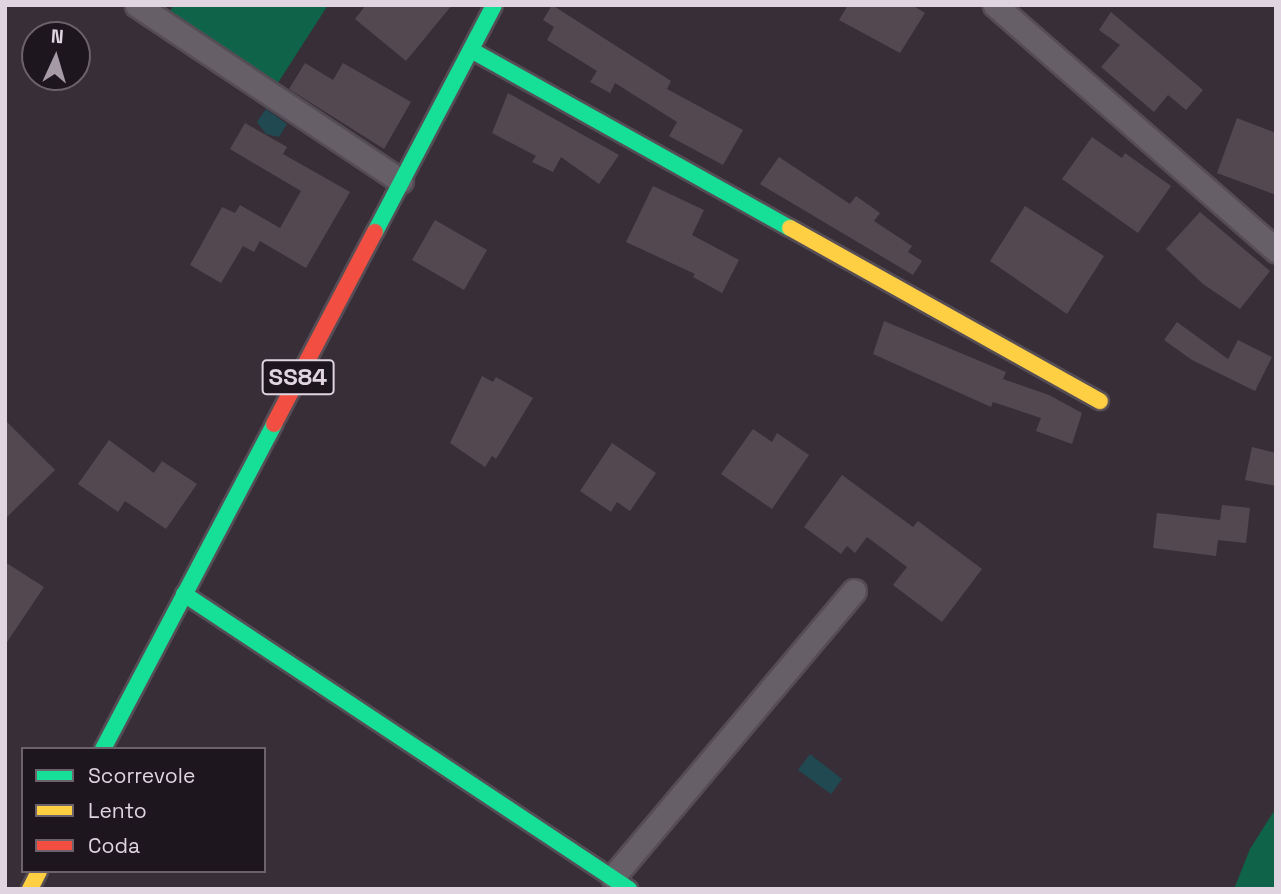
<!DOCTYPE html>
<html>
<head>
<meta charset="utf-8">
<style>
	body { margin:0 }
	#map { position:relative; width:1281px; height:894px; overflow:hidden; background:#382e38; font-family:"Space Grotesk",sans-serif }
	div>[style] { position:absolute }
	.green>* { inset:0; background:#0e6348 }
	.water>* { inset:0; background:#214951 }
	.building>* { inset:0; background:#534850 }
	.roads { filter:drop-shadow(2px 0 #554d55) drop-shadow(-2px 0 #554d55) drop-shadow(0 2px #554d55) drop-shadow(0 -2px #554d55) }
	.street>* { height:23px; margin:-11.5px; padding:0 11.5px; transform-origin:11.5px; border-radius:11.5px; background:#665f67 }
	.fast>* { height:16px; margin:-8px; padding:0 8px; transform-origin:8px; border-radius:8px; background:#16e098 }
	.slow>* { height:16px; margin:-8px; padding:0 8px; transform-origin:8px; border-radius:8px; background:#ffcf43 }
	.jam>* { height:16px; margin:-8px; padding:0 8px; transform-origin:8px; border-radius:8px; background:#f24e42 }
	span { translate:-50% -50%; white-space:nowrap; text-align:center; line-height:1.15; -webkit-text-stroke:5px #1d161e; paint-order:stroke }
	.shield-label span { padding:2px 5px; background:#1d161e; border:2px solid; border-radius:5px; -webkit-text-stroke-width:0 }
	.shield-label { font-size:24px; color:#dfd4df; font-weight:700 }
	.frame { position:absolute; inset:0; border:7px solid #dfd4df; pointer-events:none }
	.legend { position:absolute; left:21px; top:747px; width:245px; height:126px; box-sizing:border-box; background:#1d161e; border:2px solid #6b626b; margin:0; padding:9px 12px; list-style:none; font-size:21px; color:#dfd4df }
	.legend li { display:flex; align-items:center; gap:14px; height:35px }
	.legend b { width:35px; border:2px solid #6b626b }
	.north { position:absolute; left:21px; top:21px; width:70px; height:70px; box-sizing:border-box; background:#1d161e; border:2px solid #6b626b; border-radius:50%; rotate:4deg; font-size:19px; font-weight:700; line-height:28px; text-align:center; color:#dfd4df }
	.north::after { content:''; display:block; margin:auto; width:24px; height:32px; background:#a59aa5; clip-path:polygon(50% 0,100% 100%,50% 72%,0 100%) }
</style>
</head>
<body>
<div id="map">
	<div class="green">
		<i style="clip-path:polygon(174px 5px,328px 5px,274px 89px,166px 17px)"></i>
		<i style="clip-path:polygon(1276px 808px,1276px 889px,1234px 889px,1250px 849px)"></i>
	</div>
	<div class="water">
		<i style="clip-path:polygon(266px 109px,287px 124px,279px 137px,266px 134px,257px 122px)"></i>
		<i style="clip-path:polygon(810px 754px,842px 779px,831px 794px,798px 770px)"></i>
	</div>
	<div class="building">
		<i style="clip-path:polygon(366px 5px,452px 5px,406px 61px,355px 19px)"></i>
		<i style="clip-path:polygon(552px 5px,671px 81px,667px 89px,743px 130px,723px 165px,669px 136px,677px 122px,615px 83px,610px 93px,590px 82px,597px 71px,547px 40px,554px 27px,543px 20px)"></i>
		<i style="clip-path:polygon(848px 5px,912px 5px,925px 13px,900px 53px,839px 20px)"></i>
		<i style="clip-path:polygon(1111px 12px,1203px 90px,1186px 110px,1168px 95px,1154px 112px,1101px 67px,1120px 45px,1099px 30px)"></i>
		<i style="clip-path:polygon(305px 63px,333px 80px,343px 63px,411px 102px,384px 149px,289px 89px)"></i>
		<i style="clip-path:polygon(508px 93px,619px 155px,599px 184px,561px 157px,553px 172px,532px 162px,536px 156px,492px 133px)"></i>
		<i style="clip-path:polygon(1237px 118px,1276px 133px,1276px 195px,1217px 173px)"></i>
		<i style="clip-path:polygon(245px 123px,287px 147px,283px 154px,350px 192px,306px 268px,260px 241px,254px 252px,243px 246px,221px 283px,190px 265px,222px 207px,235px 213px,240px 205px,280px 228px,301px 191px,230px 149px)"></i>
		<i style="clip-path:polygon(1092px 137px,1122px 158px,1125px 153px,1171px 186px,1138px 233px,1062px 179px)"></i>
		<i style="clip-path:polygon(779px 157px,850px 204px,856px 196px,880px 213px,874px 221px,912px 246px,908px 252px,922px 261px,913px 275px,760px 184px)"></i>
		<i style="clip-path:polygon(653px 186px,704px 210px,692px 235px,739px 260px,722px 293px,693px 277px,695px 274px,626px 242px)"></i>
		<i style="clip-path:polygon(1025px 206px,1104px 256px,1067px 314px,990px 261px)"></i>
		<i style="clip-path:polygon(1200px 212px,1270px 271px,1240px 309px,1203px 284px,1166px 249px)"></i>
		<i style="clip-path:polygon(435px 220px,487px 250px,464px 290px,412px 260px)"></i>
		<i style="clip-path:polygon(884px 321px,1006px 372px,1003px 379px,1049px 395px,1082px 413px,1072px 444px,1036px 431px,1041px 418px,993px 402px,991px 407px,873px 354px)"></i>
		<i style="clip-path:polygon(1177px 322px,1228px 359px,1238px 340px,1272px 357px,1255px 391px,1192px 360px,1164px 340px)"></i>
		<i style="clip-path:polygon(482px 376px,493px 382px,496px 377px,533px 398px,496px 459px,492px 456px,485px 467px,450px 443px)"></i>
		<i style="clip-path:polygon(5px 420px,55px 470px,5px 519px)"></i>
		<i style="clip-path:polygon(753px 429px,772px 442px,777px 433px,809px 455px,772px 509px,721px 474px)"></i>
		<i style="clip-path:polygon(109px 440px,154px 473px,162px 461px,197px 484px,166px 529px,125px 501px,118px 512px,78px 484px)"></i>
		<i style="clip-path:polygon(612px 443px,656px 473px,630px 511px,617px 502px,611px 512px,580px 491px)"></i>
		<i style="clip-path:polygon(1252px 447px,1276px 453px,1276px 486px,1245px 480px)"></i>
		<i style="clip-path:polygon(842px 475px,913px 527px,918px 521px,982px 569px,942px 622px,893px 585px,907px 567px,867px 537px,855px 553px,847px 546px,841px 554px,804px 527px)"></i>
		<i style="clip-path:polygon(1222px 505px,1250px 508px,1246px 543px,1218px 540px,1216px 556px,1153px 548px,1157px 513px,1220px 520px)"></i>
		<i style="clip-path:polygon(5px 562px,44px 587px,5px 645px)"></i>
	</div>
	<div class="roads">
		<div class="street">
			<i style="left:137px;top:5px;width:317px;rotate:33.7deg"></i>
			<i style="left:995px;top:5px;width:373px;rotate:41.1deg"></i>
			<i style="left:613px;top:877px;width:374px;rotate:-49.9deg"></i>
		</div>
		<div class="fast">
			<i style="left:471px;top:50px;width:365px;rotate:29.2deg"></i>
			<i style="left:375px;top:232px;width:256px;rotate:-62.3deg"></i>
			<i style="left:184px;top:594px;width:534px;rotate:33.54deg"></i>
			<i style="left:103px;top:749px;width:367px;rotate:-62.2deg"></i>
		</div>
		<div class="slow">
			<i style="left:790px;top:228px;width:355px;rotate:29.2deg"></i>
			<i style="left:30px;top:889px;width:20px;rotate:-63deg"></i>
		</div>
		<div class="jam">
			<i style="left:274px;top:424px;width:217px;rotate:-62.3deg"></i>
		</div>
	</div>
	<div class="shield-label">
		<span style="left:298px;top:377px">SS84</span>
	</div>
	<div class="frame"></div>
	<ul class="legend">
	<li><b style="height:9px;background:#16e098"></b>Scorrevole</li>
	<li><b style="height:9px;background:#ffcf43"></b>Lento</li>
	<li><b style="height:9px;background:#f24e42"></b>Coda</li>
	</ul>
	<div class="north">N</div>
</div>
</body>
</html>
